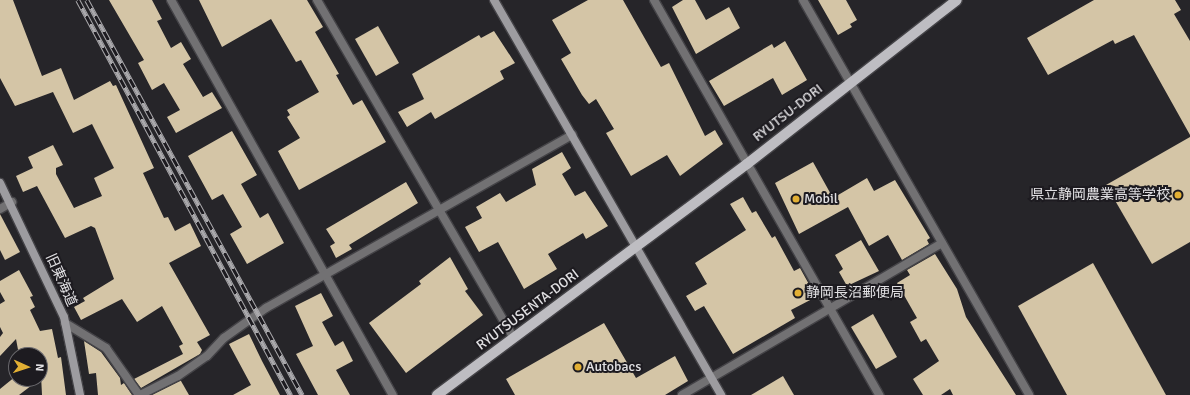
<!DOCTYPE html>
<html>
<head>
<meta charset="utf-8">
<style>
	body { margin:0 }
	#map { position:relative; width:1190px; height:395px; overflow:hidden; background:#262529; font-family:Signika,"Noto Sans JP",sans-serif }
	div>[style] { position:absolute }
	.building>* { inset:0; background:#d4c5a6 }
	.roads { filter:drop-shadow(1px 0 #444347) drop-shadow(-1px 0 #444347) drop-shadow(0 1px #444347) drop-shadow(0 -1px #444347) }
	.lane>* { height:8px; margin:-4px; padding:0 4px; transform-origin:4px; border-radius:4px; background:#727173 }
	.street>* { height:8px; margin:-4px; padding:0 4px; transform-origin:4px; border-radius:4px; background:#727173 }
	.secondary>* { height:8px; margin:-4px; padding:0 4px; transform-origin:4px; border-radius:4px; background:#9d9ca0 }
	.primary>* { height:10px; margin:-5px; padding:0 5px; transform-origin:5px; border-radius:5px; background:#bebdc2 }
	.rail>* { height:4.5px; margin-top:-2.25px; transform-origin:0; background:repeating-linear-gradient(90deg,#1d1b20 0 9px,#aaa9ac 0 18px); box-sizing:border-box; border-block:1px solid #aaa9ac }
	.dots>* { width:11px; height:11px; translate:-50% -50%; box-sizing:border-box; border:2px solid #1d1b20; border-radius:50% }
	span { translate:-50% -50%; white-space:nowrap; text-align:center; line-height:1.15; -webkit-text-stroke:4px #1d1b20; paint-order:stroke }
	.street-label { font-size:14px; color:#e1e0e3 }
	.poi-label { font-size:14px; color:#e1e0e3 }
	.right { translate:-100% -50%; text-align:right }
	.left { translate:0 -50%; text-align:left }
	.north { position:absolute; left:8px; top:347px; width:40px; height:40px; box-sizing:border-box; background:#1d1b20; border:1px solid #6b6a6e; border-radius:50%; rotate:93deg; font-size:11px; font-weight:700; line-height:16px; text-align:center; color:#e1e0e3 }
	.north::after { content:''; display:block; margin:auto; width:14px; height:18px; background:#e2af34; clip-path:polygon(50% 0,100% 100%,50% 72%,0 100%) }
</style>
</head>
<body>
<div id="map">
	<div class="building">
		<i style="clip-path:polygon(0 0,13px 0,42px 76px,61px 68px,74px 100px,110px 81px,113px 86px,116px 85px,154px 168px,143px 173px,164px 218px,168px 217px,175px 231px,190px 223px,201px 246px,169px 263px,210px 335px,197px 342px,202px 350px,200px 354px,141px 388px,134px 379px,183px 354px,179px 346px,183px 344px,162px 306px,137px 322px,122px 299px,81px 320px,74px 307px,85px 301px,83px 298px,114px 279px,95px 228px,91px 226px,65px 238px,37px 186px,23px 192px,16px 176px,33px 168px,28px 157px,53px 145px,63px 165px,56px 168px,56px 174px,74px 208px,102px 196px,94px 178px,114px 168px,92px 124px,73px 133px,53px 92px,15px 106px,0 78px)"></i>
		<i style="clip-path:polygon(109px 0,152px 0,162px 19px,157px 21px,171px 48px,181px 42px,191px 59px,183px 64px,203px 97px,212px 92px,222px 108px,176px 133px,167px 117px,180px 110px,164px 83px,152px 90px,138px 63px,144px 60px)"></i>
		<i style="clip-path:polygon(199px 0,307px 0,323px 27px,315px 32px,339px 74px,336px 75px,353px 105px,362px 100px,386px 142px,299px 190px,278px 151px,300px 138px,287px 117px,290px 115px,287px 110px,319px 92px,301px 60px,296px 62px,271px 19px,222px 47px)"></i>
		<i style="clip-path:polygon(588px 0,623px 0,661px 67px,669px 63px,705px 136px,715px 130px,723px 144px,680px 176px,667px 155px,631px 176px,606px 133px,614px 129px,596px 99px,589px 104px,582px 95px,561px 59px,571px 53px,552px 20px)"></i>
		<i style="clip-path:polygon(683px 0,695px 0,706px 20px,729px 7px,740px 28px,696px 54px,672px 7px)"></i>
		<i style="clip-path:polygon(818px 0,846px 0,857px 20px,850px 24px,852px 27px,838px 35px)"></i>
		<i style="clip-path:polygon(1094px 0,1175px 0,1181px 10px,1174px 14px,1190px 41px,1190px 135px,1134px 35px,1115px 44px,1113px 40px,1048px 75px,1027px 38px)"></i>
		<i style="clip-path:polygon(378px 26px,399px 63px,376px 76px,355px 39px)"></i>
		<i style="clip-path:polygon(494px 31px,515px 63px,500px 71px,504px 79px,435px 119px,431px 112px,407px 127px,398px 112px,424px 99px,412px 74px,479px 35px,481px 38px)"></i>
		<i style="clip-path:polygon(785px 41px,807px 80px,782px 95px,773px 78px,724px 106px,709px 81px,772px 44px,774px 48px)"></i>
		<i style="clip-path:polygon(232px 131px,257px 175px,241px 184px,260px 218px,268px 213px,284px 243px,247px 264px,230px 234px,242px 227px,223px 194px,212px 200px,188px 156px)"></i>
		<i style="clip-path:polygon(1190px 137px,1190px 242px,1152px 264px,1106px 185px)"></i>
		<i style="clip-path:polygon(562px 152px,571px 168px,562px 174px,575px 196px,585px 191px,608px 226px,586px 239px,583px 233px,548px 254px,557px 269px,524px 289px,498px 242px,479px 252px,465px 227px,482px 218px,476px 207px,500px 193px,506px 202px,536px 185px,532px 169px)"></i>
		<i style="clip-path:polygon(813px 162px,833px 198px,867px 178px,874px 191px,895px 180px,930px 238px,927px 240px,929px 244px,902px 260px,888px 235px,869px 246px,848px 207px,799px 234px,775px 183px)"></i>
		<i style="clip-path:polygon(406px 182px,418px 203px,349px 245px,352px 249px,336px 258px,330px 246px,335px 243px,326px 229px)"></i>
		<i style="clip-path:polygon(743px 197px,752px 213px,756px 211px,772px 238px,775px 236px,794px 271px,800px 268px,816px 297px,791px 310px,795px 318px,733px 354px,704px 306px,695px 311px,686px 296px,707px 284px,695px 263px,746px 230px,730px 204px)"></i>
		<i style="clip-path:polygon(0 214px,20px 252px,5px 260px,0 250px)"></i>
		<i style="clip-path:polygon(861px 240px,879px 271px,847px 286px,839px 272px,843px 269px,835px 255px)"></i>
		<i style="clip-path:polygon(935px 254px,957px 289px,966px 317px,1016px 395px,953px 395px,950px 389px,941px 395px,923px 395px,913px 379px,939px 361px,926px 339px,921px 342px,910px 322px,917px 318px,897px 283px,910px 275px,907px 270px)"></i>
		<i style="clip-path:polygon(450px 257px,468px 289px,465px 291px,483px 315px,406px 373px,369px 323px,421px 284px,419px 281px)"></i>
		<i style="clip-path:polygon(1093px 263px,1166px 395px,1067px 395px,1018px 306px)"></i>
		<i style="clip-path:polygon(19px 270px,33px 296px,30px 297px,35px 307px,30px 310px,40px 331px,52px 329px,58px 358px,61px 357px,66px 395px,42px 395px,40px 355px,19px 355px,16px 339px,0 356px,0 337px,3px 333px,0 327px,0 304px,5px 301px,0 292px,0 281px)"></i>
		<i style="clip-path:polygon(321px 293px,333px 316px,322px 322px,335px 346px,343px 341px,353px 361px,336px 370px,350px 395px,318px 395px,296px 354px,313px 346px,295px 306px)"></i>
		<i style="clip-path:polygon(873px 314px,897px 357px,876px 369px,851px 327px)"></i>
		<i style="clip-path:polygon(604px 323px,636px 378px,675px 356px,688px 381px,665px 395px,515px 395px,506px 379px)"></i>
		<i style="clip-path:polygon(249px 334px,262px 361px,280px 395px,233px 395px,251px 385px,229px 344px)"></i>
		<i style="clip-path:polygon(84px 341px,101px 352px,120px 378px,121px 385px,124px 383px,132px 395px,98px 395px,96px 373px,89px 374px)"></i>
		<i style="clip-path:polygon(16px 376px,16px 379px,40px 379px,19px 395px,0 395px,0 389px)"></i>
		<i style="clip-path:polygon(783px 376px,794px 395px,751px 395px)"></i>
		<i style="clip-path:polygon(181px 381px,189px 395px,152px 395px,180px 381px)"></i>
	</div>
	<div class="roads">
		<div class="lane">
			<i style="left:65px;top:323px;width:48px;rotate:31.4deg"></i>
			<i style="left:106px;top:348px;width:57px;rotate:54.9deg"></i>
			<i style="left:140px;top:395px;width:42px;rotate:-26.6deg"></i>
			<i style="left:178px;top:376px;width:35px;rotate:-35deg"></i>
			<i style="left:207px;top:356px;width:25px;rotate:-47deg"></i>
			<i style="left:224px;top:338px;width:52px;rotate:-35.5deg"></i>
		</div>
		<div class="street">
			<i style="left:171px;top:0;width:453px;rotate:60.7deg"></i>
			<i style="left:317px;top:0;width:391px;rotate:59.8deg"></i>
			<i style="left:654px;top:0;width:455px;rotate:60.3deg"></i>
			<i style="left:803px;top:0;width:455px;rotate:60.2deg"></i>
			<i style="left:0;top:209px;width:14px;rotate:-30deg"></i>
			<i style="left:266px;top:308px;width:352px;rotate:-29.5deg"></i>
			<i style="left:682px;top:395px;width:301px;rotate:-30.3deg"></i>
		</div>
		<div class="secondary">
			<i style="left:494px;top:0;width:456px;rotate:60.1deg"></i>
			<i style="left:0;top:183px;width:148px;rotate:64.5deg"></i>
			<i style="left:64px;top:317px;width:80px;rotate:78.4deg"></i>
		</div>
		<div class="primary">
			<i style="left:437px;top:395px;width:387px;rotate:-36.7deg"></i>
			<i style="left:747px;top:164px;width:266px;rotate:-38deg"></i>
		</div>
	</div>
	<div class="rail">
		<i style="left:78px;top:0;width:449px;rotate:61.7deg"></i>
		<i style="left:87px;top:0;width:450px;rotate:61.4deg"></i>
	</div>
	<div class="dots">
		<i style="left:1178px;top:195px;background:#e2af34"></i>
		<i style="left:796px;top:199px;background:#e2af34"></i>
		<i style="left:798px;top:293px;background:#e2af34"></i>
		<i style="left:578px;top:367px;background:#e2af34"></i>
	</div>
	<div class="street-label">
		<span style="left:788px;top:113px;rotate:-38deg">RYUTSU-DORI</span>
		<span style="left:61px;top:280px;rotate:66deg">旧東海道</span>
		<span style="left:528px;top:310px;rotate:-37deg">RYUTSUSENTA-DORI</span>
	</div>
	<div class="poi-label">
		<span class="right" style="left:1170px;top:195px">県立静岡農業高等学校</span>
		<span class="left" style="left:804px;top:199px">Mobil</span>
		<span class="left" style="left:806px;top:293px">静岡長沼郵便局</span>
		<span class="left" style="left:586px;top:367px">Autobacs</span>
	</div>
	<div class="north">N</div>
</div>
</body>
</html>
